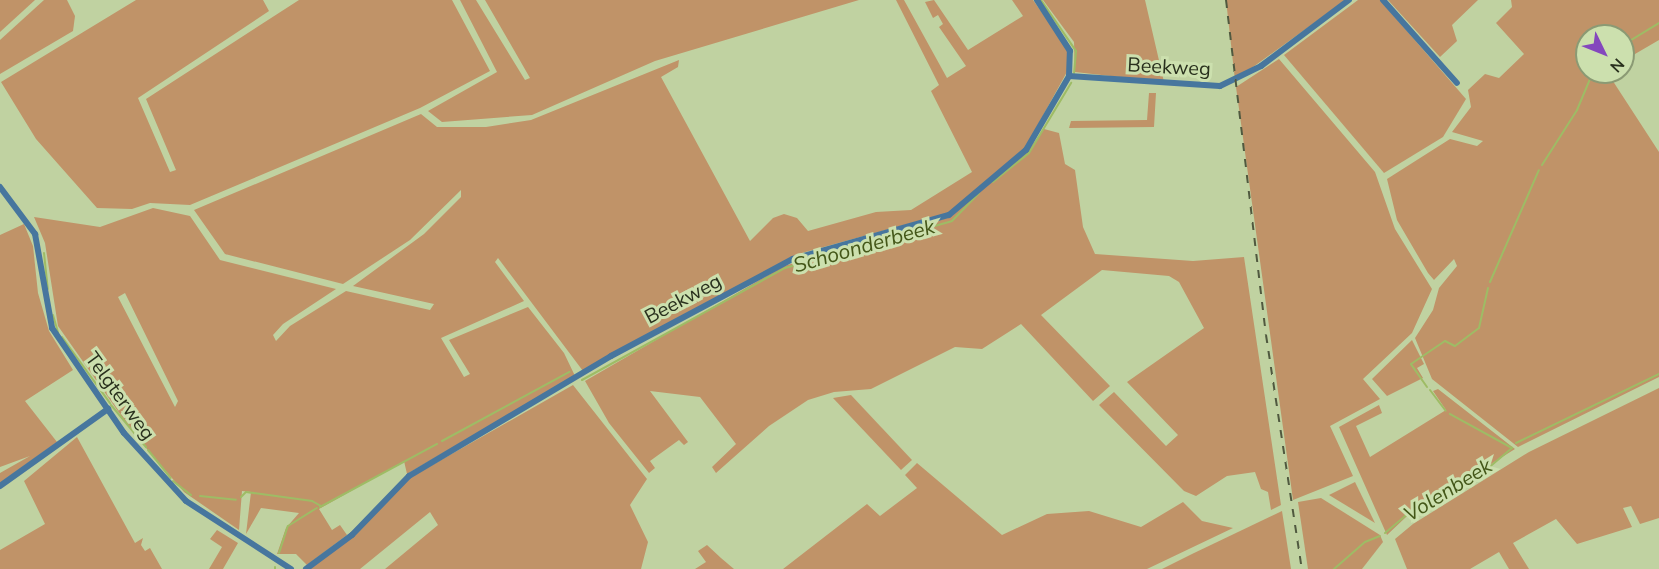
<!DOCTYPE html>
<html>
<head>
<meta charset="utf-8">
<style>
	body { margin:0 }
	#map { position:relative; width:1659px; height:569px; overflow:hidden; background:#c0d2a1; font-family:"Nunito Sans",sans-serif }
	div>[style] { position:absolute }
	.green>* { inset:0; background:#c09368 }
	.stream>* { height:2px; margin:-1px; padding:0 1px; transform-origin:1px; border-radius:1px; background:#9ebc65 }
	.street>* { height:6px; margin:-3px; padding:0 3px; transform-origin:3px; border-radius:3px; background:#47769e }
	.rail>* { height:2px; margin-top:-1px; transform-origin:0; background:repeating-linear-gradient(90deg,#50593f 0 8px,transparent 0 16px) }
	span { translate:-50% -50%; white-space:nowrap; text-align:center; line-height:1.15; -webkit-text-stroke:6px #cce0ae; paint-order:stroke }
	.street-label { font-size:20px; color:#29301d }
	.water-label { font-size:21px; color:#445719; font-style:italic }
	.north { position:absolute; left:1575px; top:24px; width:60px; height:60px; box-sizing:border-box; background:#cce0ae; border:2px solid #8b9a74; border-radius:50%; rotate:133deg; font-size:16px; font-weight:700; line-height:24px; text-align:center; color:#29301d }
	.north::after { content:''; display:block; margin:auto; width:21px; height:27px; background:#8447bd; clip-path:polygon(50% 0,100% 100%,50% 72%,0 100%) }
</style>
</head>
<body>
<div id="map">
	<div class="green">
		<i style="clip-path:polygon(0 0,35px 0,0 32px)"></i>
		<i style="clip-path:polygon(44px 0,67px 0,75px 16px,73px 31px,0 74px,0 40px)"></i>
		<i style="clip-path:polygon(136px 0,263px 0,269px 11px,138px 98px,170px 172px,176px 170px,146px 99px,299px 0,452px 0,490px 71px,420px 108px,190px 205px,150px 203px,132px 209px,97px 208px,36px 139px,1px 82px)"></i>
		<i style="clip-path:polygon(460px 0,476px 0,525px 80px,530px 78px,485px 0,859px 0,655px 61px,532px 115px,442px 122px,428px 111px,497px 72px)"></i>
		<i style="clip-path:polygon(evenodd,896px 0,904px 0,947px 78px,966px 66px,939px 27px,943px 24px,938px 15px,933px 18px,925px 2px,934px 0,968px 50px,1023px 16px,1012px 0,1033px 0,1067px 48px,1068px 70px,1024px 150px,948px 213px,798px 254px,583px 371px,498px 258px,495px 262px,524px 301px,441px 338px,464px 377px,470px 374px,449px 340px,528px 307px,564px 353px,575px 376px,407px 474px,404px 461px,319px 509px,332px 530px,340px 525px,347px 535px,307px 565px,296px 554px,277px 554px,286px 528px,299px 513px,261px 508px,246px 534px,251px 492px,242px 491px,239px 530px,184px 492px,134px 434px,58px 326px,45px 243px,34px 217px,100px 227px,153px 208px,190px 216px,220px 260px,336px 289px,283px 324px,273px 335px,276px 341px,290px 326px,346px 291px,430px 310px,434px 304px,353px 286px,424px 234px,461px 197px,461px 190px,410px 240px,343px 284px,225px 254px,194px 210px,421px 114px,437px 127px,486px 127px,531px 120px,679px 60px,678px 67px,661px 77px,750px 241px,773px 218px,784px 214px,797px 218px,808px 231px,876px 212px,911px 210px,972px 172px,931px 91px,939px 85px,896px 0,125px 293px,178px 401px,175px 407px,118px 297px,125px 293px)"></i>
		<i style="clip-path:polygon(1043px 0,1145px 0,1164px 82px,1075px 72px,1074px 42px)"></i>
		<i style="clip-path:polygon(1226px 0,1346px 0,1235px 80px)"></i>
		<i style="clip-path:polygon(1358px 0,1380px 0,1466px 99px,1443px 137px,1384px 173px,1284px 55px)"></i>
		<i style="clip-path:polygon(1388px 0,1478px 0,1452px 25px,1457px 41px,1440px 57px)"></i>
		<i style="clip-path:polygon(1511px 0,1659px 0,1659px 40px,1623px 61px,1623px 36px,1587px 36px,1587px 72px,1607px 72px,1659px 152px,1659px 377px,1518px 447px,1432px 379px,1415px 338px,1433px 310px,1439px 288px,1457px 266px,1454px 259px,1434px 280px,1428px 273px,1397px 220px,1387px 179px,1450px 139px,1477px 146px,1483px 141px,1452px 132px,1471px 107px,1468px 90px,1485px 74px,1499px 78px,1524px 54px,1496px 23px,1512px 7px)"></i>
		<i style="clip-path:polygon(1279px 59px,1375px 172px,1395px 229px,1432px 289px,1412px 333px,1363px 379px,1380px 399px,1330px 426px,1353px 476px,1293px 500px,1236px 87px)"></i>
		<i style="clip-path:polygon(1149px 93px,1156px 93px,1154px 127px,1069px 128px,1071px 121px,1147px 120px)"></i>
		<i style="clip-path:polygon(1044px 129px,1059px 133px,1065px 164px,1075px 170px,1083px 227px,1095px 254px,1193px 261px,1244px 257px,1281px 505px,1271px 510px,1268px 492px,1261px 489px,1255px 472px,1227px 476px,1196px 496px,1184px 491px,1099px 405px,1114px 392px,1166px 446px,1178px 435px,1127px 382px,1204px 328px,1179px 282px,1169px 276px,1102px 270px,1041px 315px,1110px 386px,1093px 401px,1021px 324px,982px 349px,955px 347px,871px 389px,834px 392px,808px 400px,769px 426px,716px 473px,712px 467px,736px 444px,700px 397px,650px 391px,688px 442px,684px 445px,679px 440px,650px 461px,655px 468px,649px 473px,609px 423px,585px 381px,784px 266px,950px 217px,1027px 152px)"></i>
		<i style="clip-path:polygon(24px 224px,33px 246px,38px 293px,49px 331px,73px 370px,25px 401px,57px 442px,0 483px,0 473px,30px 456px,0 467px,0 235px)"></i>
		<i style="clip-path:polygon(1412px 340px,1424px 364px,1417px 368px,1423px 378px,1387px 396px,1372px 379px)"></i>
		<i style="clip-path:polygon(573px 385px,647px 479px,630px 505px,648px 542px,641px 569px,385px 569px,438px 525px,430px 512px,360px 569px,310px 569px,413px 476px)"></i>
		<i style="clip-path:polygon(1659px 388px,1659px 518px,1640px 524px,1631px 506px,1623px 508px,1632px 527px,1577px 544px,1556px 519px,1513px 543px,1529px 569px,1509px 569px,1499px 552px,1470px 569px,1407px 569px,1395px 539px,1413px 524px,1529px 452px)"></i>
		<i style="clip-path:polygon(1438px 389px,1515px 449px,1406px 517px,1387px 535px,1339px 427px,1379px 405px,1382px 413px,1356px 426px,1370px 457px,1446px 410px,1433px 391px)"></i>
		<i style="clip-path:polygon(851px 395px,912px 460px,901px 470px,833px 398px)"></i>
		<i style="clip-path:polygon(77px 437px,135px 543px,143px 538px,141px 545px,145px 551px,150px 548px,162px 569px,0 569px,0 550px,45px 524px,24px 481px)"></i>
		<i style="clip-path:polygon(917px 463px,1002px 535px,1047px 514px,1089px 511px,1141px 527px,1183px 502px,1202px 521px,1233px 528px,1147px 569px,783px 569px,867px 504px,880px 516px,917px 488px,905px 475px)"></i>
		<i style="clip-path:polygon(1355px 482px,1375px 523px,1329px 495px)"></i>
		<i style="clip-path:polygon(1321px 498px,1380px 535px,1383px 542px,1362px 569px,1308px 569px,1298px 502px)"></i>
		<i style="clip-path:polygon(1282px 511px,1291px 569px,1162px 569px,1192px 554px)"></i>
		<i style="clip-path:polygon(217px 530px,238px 543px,223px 569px,209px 569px,222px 547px,210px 539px)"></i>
		<i style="clip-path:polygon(707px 545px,721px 558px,734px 569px,695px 569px,706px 562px,698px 551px)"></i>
	</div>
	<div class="stream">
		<i style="left:1041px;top:0;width:62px;rotate:55.5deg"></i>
		<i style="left:1076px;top:51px;width:22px;rotate:95deg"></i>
		<i style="left:1623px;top:45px;width:42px;rotate:-31.4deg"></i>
		<i style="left:1542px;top:165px;width:65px;rotate:-57.5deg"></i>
		<i style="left:1577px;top:110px;width:41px;rotate:-67.2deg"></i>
		<i style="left:993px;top:182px;width:46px;rotate:-38.9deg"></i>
		<i style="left:1029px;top:153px;width:82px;rotate:-59deg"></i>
		<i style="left:44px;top:253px;width:36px;rotate:84deg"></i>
		<i style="left:1490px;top:282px;width:122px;rotate:-66.4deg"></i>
		<i style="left:53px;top:315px;width:18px;rotate:74deg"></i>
		<i style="left:62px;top:337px;width:82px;rotate:54deg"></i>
		<i style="left:582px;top:380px;width:232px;rotate:-28.9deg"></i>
		<i style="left:785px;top:268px;width:173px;rotate:-15.7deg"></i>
		<i style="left:952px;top:221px;width:39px;rotate:-46deg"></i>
		<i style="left:1427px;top:387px;width:28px;rotate:-125deg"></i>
		<i style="left:1411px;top:364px;width:41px;rotate:-34.1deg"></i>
		<i style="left:1445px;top:341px;width:11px;rotate:27deg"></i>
		<i style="left:1455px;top:346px;width:30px;rotate:-37deg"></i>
		<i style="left:1479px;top:328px;width:41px;rotate:-77.3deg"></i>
		<i style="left:1430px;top:390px;width:26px;rotate:53deg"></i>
		<i style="left:111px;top:405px;width:55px;rotate:50.2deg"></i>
		<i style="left:442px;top:441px;width:145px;rotate:-28.5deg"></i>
		<i style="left:1516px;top:443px;width:159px;rotate:-25.8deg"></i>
		<i style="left:148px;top:450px;width:36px;rotate:51deg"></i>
		<i style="left:173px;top:481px;width:23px;rotate:38deg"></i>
		<i style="left:200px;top:496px;width:36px;rotate:6deg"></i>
		<i style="left:241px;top:497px;width:7px;rotate:-45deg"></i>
		<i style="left:246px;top:492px;width:67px;rotate:7.8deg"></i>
		<i style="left:312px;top:501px;width:10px;rotate:29deg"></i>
		<i style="left:320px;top:507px;width:133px;rotate:-28.3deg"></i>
		<i style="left:1385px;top:533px;width:26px;rotate:-40deg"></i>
		<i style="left:1405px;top:516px;width:78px;rotate:-27.6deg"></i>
		<i style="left:1474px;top:480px;width:50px;rotate:-40.1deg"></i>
		<i style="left:1512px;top:448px;width:71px;rotate:-151.3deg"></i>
		<i style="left:279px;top:553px;width:28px;rotate:-72deg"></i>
		<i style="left:288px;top:526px;width:34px;rotate:-32deg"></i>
		<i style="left:275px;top:569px;width:2px;rotate:-90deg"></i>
		<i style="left:1334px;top:569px;width:41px;rotate:-41.1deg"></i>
		<i style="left:1365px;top:542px;width:16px;rotate:-22deg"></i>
	</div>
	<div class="street">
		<i style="left:1383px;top:0;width:111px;rotate:48.3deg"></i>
		<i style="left:1069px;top:76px;width:151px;rotate:3.8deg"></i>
		<i style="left:1220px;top:86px;width:46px;rotate:-26deg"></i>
		<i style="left:1261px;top:66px;width:110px;rotate:-36.9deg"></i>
		<i style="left:0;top:187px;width:59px;rotate:53.3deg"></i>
		<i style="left:35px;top:234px;width:96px;rotate:79.7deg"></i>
		<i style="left:52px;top:328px;width:127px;rotate:55.6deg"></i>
		<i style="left:124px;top:433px;width:92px;rotate:47.6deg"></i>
		<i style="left:186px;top:501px;width:125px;rotate:32.9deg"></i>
		<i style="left:0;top:486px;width:133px;rotate:-35.5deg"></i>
		<i style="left:306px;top:569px;width:57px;rotate:-36.5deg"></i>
		<i style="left:352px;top:535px;width:82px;rotate:-46deg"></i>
		<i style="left:409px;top:476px;width:235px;rotate:-30.7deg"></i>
		<i style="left:611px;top:356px;width:206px;rotate:-28.1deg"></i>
		<i style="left:793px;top:259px;width:162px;rotate:-15.8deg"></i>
		<i style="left:949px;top:215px;width:101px;rotate:-40.2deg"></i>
		<i style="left:1026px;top:150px;width:86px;rotate:-59.8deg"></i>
		<i style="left:1069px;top:76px;width:25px;rotate:-88deg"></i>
		<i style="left:1070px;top:51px;width:61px;rotate:-122.9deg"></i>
	</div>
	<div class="rail">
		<i style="left:1226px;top:0;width:337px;rotate:83.2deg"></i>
		<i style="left:1266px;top:335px;width:237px;rotate:81.3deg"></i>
	</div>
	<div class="street-label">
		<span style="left:1169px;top:67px;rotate:3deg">Beekweg</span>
		<span style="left:683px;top:299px;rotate:-28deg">Beekweg</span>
		<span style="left:120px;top:396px;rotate:54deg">Telgterweg</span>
	</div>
	<div class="water-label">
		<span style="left:864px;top:246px;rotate:-16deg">Schoonderbeek</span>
		<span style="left:1448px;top:490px;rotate:-32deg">Volenbeek</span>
	</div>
	<div class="north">N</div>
</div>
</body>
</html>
